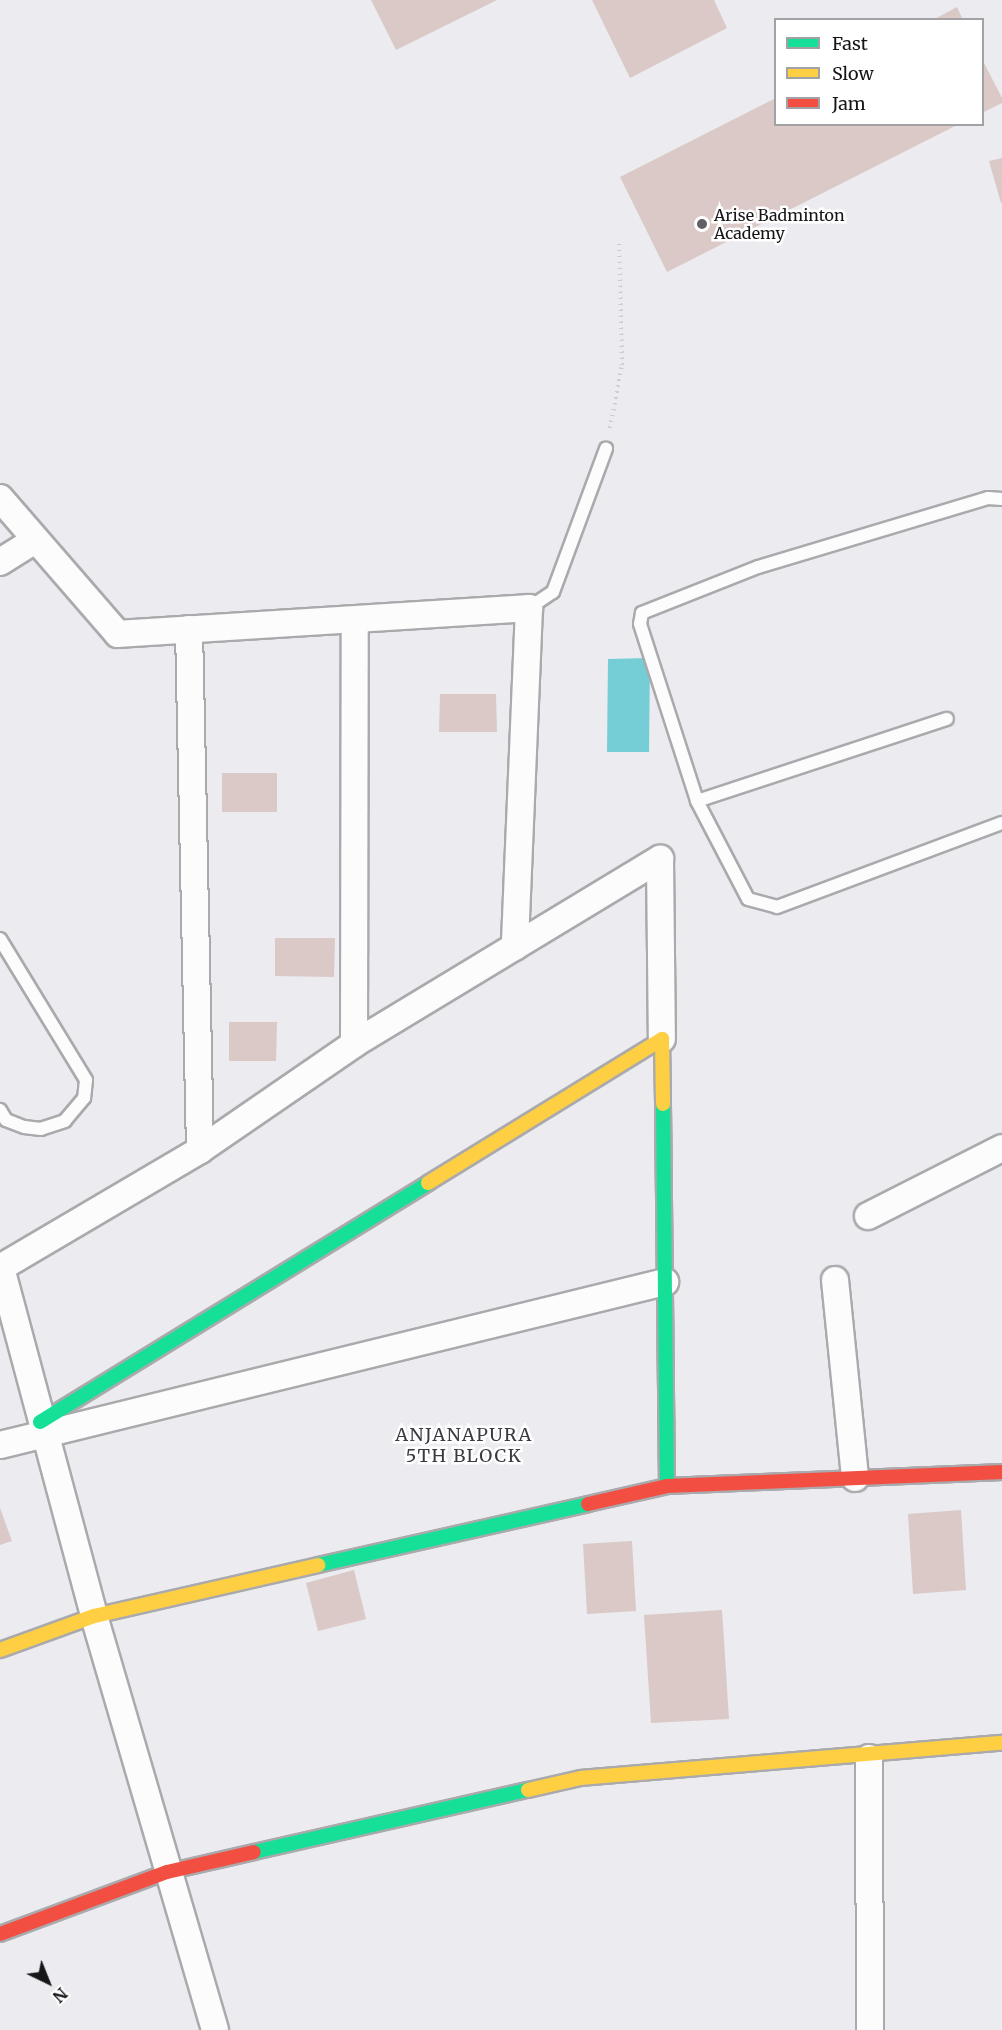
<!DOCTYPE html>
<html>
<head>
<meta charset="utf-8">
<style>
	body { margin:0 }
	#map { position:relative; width:1002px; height:2030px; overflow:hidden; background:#ebebf0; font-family:Merriweather,serif }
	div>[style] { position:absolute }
	.water>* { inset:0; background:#75ced5 }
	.building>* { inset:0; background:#dac9c7 }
	.path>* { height:4px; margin-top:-2px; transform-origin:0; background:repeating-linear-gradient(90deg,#cccccd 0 1.5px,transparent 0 6px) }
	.roads { filter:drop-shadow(2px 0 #aaaaad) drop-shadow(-2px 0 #aaaaad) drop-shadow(0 2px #aaaaad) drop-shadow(0 -2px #aaaaad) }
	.lane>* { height:12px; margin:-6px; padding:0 6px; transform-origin:6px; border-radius:6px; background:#fcfcfd }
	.street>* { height:26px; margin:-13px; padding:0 13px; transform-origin:13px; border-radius:13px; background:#fcfcfd }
	.fast>* { height:14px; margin:-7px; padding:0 7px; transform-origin:7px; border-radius:7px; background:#16e098 }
	.slow>* { height:14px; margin:-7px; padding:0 7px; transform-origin:7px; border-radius:7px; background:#ffcf43 }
	.jam>* { height:14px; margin:-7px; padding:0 7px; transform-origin:7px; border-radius:7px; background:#f24e42 }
	.dots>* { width:16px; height:16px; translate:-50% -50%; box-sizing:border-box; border:3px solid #fff; border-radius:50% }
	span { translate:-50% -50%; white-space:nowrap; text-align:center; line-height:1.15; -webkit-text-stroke:5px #fff; paint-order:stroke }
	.poi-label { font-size:16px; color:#161518 }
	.left { translate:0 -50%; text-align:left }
	.neighbourhood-label { font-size:18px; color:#3b3a41; letter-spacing:1.5px }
	.legend { position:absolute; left:774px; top:18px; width:210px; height:108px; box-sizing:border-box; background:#fff; border:2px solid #a2a1a3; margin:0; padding:8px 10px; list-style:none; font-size:18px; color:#161518 }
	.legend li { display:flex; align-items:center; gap:12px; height:30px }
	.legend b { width:30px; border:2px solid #a2a1a3 }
	.north { position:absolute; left:18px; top:1952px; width:60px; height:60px; -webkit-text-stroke:4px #fff; paint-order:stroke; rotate:137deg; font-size:16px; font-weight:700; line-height:24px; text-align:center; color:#161518 }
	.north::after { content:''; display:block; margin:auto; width:21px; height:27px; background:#161518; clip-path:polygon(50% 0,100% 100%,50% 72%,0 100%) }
</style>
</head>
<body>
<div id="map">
	<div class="water">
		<i style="clip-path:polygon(650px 658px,649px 752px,607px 752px,608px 659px)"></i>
	</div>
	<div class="building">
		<i style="clip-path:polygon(371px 0,497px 0,396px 50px)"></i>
		<i style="clip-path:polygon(592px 0,714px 0,727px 28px,630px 78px)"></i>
		<i style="clip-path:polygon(957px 7px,963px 20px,933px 20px)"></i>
		<i style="clip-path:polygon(982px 59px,1002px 98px,1002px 103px,982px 113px)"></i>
		<i style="clip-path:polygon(776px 98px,776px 124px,959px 124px,667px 272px,620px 177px)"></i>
		<i style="clip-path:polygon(1002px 158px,1002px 203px,1001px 203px,989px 161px)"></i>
		<i style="clip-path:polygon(440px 694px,496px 694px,497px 732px,439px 732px)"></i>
		<i style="clip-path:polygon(222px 773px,277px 773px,277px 812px,222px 812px)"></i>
		<i style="clip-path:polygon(275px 938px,335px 938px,334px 977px,275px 976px)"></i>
		<i style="clip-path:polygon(229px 1022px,277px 1022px,276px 1061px,229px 1061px)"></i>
		<i style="clip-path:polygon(0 1508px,12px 1541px,0 1545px)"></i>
		<i style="clip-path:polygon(961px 1510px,966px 1590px,913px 1594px,908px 1514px)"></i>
		<i style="clip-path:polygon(632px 1541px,636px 1611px,587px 1614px,583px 1544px)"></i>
		<i style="clip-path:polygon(354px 1570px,366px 1619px,318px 1631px,306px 1583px)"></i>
		<i style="clip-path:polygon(722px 1610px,729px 1719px,651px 1723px,644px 1615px)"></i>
	</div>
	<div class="path">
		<i style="left:610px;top:428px;width:64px;rotate:-79.2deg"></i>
		<i style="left:622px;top:365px;width:121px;rotate:-91.4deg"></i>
	</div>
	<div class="roads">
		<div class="lane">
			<i style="left:1002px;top:499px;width:14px;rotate:-176deg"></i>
			<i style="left:988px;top:498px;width:240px;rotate:163.3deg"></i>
			<i style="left:758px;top:567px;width:125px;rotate:158.4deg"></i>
			<i style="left:642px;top:613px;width:11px;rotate:100deg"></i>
			<i style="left:640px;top:624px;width:186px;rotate:72.1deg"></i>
			<i style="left:697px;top:801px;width:110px;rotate:62.5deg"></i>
			<i style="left:748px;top:899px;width:30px;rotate:15deg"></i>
			<i style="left:777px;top:907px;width:240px;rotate:-20.5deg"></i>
			<i style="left:529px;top:608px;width:29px;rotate:-34deg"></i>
			<i style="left:553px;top:592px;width:153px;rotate:-69.7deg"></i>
			<i style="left:697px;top:801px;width:263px;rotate:-18.2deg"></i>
			<i style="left:0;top:939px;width:165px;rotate:58.6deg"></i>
			<i style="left:86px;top:1080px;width:18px;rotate:96deg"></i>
			<i style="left:84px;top:1098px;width:30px;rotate:130deg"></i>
			<i style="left:65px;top:1121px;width:25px;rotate:162deg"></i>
			<i style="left:41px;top:1129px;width:17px;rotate:-173deg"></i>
			<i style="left:24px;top:1127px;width:19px;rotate:-159deg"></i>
			<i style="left:6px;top:1120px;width:12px;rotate:-121deg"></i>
		</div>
		<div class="street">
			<i style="left:0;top:498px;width:180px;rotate:49.1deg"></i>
			<i style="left:118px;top:634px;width:412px;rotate:-3.6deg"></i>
			<i style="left:529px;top:608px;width:339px;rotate:92.4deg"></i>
			<i style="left:0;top:562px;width:40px;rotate:-32deg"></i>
			<i style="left:189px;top:629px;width:521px;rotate:88.79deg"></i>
			<i style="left:660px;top:859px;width:180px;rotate:89.4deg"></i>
			<i style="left:354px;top:1044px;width:422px;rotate:-89.9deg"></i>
			<i style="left:868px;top:1216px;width:150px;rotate:-26.9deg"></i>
			<i style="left:0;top:1268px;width:232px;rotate:-30.5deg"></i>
			<i style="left:200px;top:1150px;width:187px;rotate:-34.5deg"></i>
			<i style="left:354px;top:1044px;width:358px;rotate:-31.2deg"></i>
			<i style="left:1px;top:1268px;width:360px;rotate:75deg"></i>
			<i style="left:94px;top:1616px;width:431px;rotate:73.7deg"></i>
			<i style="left:835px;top:1280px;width:199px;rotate:84.2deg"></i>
			<i style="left:0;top:1445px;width:685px;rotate:-13.77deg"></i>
			<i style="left:869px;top:1758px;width:272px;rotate:89.8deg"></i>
		</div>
		<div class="fast">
			<i style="left:663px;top:1104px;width:382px;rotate:89.4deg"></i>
			<i style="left:40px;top:1422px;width:456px;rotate:-31.6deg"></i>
			<i style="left:318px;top:1565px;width:277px;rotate:-12.7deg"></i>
			<i style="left:254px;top:1852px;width:281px;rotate:-12.8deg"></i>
		</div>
		<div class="slow">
			<i style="left:428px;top:1183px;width:275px;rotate:-31.6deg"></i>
			<i style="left:662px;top:1039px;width:65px;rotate:89.1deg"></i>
			<i style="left:0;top:1650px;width:100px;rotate:-19.9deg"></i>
			<i style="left:94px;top:1616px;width:230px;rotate:-12.8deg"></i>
			<i style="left:528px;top:1790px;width:54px;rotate:-12.8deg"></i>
			<i style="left:581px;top:1778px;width:422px;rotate:-4.8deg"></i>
		</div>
		<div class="jam">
			<i style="left:588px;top:1504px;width:81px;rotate:-12.8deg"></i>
			<i style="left:667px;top:1486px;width:335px;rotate:-2.4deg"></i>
			<i style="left:0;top:1934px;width:178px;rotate:-20.4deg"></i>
			<i style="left:167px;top:1872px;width:89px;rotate:-12.9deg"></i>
		</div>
	</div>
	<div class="dots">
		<i style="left:702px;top:224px;background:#616064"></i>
	</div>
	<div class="poi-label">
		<span class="left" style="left:714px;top:224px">Arise Badminton<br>Academy</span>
	</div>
	<div class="neighbourhood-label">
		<span style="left:464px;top:1446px">ANJANAPURA<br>5TH BLOCK</span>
	</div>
	<ul class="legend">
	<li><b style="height:8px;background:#16e098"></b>Fast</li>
	<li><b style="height:8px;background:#ffcf43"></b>Slow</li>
	<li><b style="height:8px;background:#f24e42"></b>Jam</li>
	</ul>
	<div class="north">N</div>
</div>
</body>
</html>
